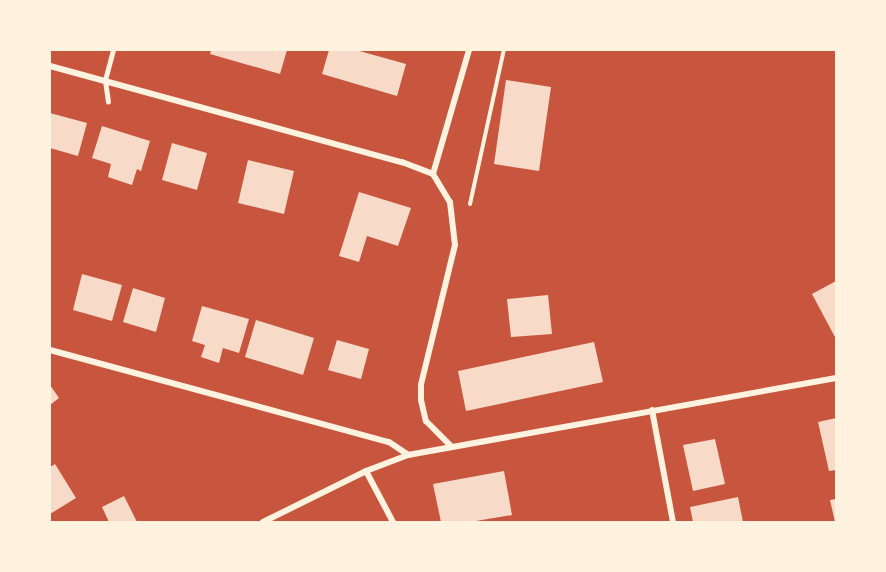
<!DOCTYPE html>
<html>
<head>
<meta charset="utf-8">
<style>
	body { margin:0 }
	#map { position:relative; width:886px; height:572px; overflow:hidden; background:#c8553d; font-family:"Open Sans",sans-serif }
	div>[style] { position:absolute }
	.building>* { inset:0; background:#f7dbc8 }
	.path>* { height:4px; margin:-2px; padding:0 2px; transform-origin:2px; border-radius:2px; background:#fff3e0 }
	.service>* { height:4.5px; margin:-2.25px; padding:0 2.25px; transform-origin:2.25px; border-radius:2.25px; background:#fff3e0 }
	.minor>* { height:6px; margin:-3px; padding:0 3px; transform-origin:3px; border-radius:3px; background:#fff3e0 }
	span { translate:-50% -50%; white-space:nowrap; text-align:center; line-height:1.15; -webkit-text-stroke:6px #fff3e0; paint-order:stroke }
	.frame { position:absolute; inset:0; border:51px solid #fff3e0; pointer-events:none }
</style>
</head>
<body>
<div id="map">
	<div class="building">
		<i style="clip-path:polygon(211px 50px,287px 50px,280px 74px,210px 54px)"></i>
		<i style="clip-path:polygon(329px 50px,356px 50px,406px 64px,397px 96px,322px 74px)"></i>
		<i style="clip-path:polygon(506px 80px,551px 87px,539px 171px,494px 164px)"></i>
		<i style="clip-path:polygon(50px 113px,87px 123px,78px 156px,50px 148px)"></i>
		<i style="clip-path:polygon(102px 126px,150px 141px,141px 171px,137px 169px,132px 185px,108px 177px,111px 164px,92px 158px)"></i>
		<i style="clip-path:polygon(172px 143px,207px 153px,197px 190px,162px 180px)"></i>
		<i style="clip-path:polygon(248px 160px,294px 171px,284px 214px,238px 203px)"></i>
		<i style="clip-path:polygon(359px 192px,411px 208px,398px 246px,367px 236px,359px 262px,339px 256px)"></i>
		<i style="clip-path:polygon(82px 274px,122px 285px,112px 321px,73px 310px)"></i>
		<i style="clip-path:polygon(836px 281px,836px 339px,812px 294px)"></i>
		<i style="clip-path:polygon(133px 288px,165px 298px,156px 332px,123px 322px)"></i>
		<i style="clip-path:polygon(548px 295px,552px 334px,511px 337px,507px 299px)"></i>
		<i style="clip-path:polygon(202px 306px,249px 319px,239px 353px,223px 348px,219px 363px,201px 357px,205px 345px,192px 341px)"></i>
		<i style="clip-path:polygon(256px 320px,314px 338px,303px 375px,245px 357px)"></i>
		<i style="clip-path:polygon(337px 340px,369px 349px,361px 379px,328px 370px)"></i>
		<i style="clip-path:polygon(594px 342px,603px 382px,466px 411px,458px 371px)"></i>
		<i style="clip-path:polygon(50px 385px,59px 398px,50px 405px)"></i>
		<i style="clip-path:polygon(836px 418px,836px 470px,829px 471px,818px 422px)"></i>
		<i style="clip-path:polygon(715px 439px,725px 484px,693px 491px,683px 445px)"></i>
		<i style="clip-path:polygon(55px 464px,76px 498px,50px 514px,50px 467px)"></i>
		<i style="clip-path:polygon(504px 471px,512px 515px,470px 522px,441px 522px,433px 484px)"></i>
		<i style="clip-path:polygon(124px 496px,137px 522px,109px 522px,102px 507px)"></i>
		<i style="clip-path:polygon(738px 497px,743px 522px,693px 522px,690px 507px)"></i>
		<i style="clip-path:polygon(836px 499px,836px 522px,835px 522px,830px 500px)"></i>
	</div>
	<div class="path">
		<i style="left:470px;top:204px;width:158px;rotate:-77.6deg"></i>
	</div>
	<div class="service">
		<i style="left:108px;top:102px;width:22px;rotate:-98deg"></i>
		<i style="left:105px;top:80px;width:31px;rotate:-75deg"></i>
	</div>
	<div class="minor">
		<i style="left:50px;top:66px;width:365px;rotate:15.3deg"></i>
		<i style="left:402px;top:162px;width:33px;rotate:21deg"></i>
		<i style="left:433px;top:174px;width:33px;rotate:59deg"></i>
		<i style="left:450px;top:202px;width:43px;rotate:83.4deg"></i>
		<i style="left:455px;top:245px;width:144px;rotate:103.7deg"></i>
		<i style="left:421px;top:385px;width:15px;rotate:90deg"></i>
		<i style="left:421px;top:400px;width:22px;rotate:77deg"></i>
		<i style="left:426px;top:421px;width:34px;rotate:45deg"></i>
		<i style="left:433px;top:174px;width:129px;rotate:-73.8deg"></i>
		<i style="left:50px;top:350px;width:351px;rotate:15.2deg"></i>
		<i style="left:389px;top:442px;width:23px;rotate:34deg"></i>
		<i style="left:652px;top:410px;width:114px;rotate:79.4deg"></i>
		<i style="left:366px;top:471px;width:58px;rotate:62.1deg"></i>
		<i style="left:263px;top:522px;width:115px;rotate:-26.3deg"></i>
		<i style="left:366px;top:471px;width:45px;rotate:-20.9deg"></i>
		<i style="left:408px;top:455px;width:435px;rotate:-10.2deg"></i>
	</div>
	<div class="frame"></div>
</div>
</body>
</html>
